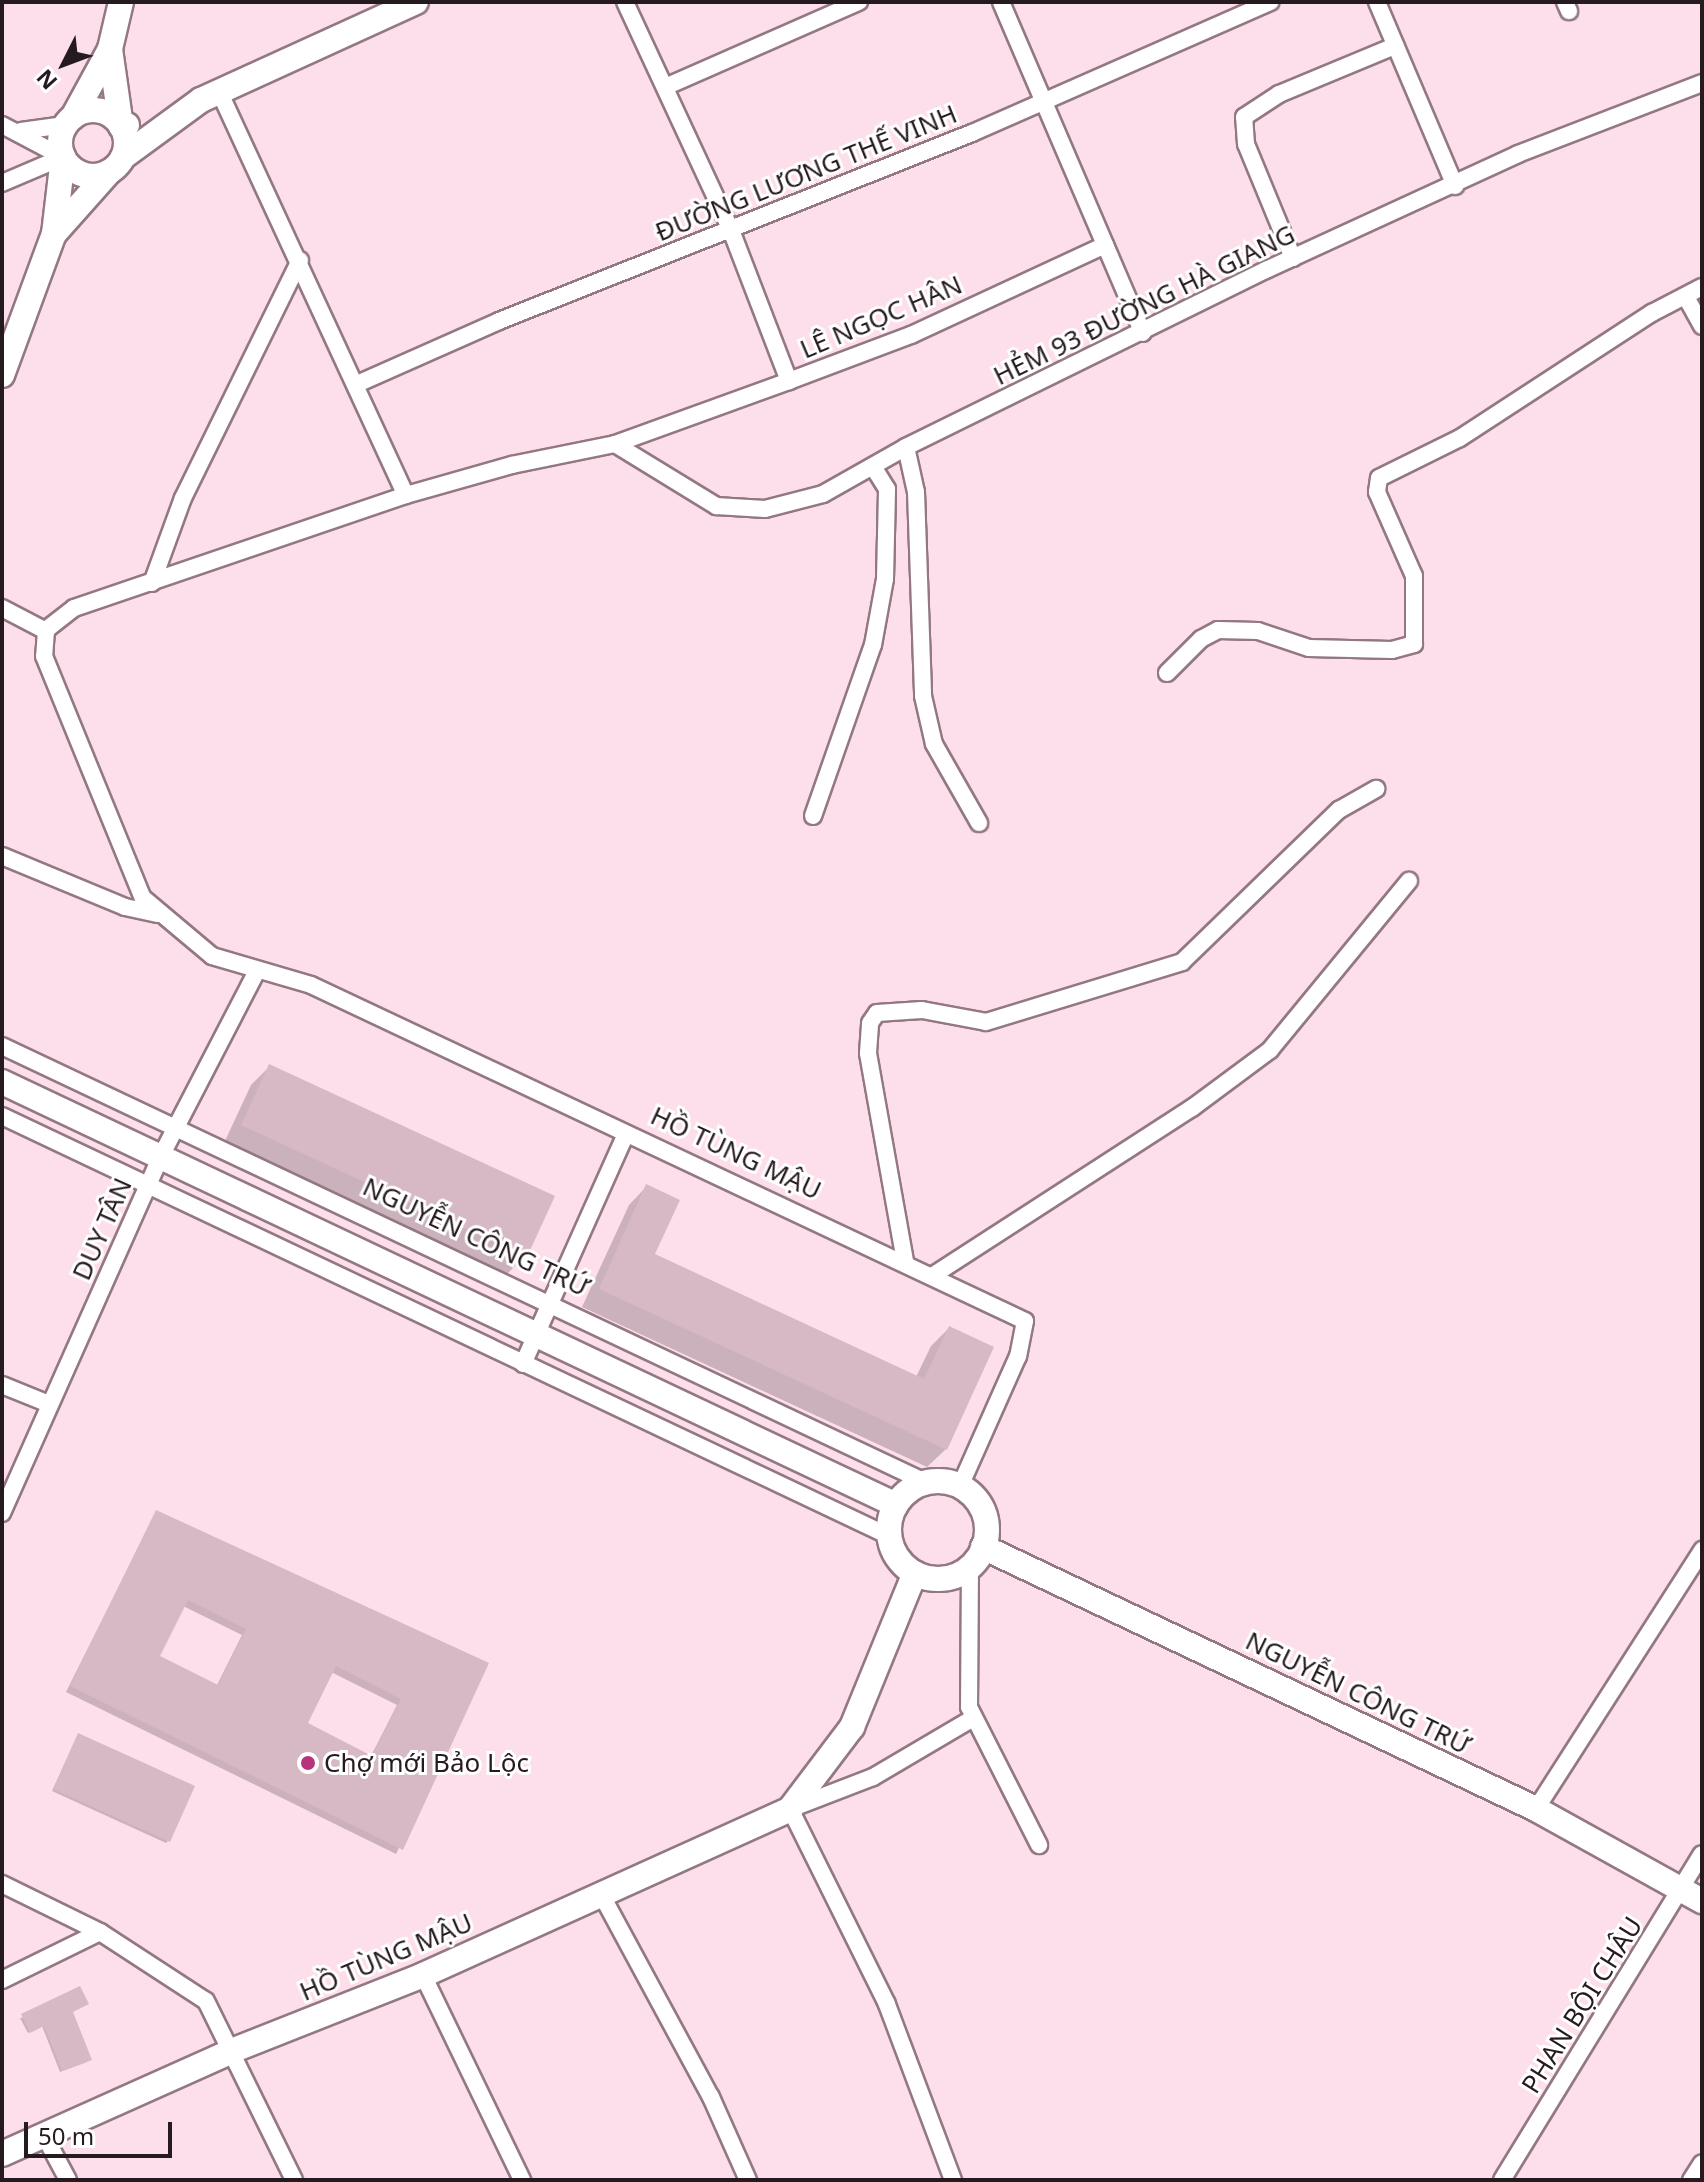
<!DOCTYPE html>
<html>
<head>
<meta charset="utf-8">
<style>
	body { margin:0 }
	#map { position:relative; width:1704px; height:2182px; overflow:hidden; background:#fddeeb; font-family:"Noto Sans",sans-serif }
	div>[style] { position:absolute }
	.shadow>* { inset:0; background:#0003 }
	.building>* { inset:0; background:#d6b9c5 }
	.roads { filter:drop-shadow(2px 0 #937884) drop-shadow(-2px 0 #937884) drop-shadow(0 2px #937884) drop-shadow(0 -2px #937884) }
	.street>* { height:16px; margin:-8px; padding:0 8px; transform-origin:8px; border-radius:8px; background:#fff }
	.secondary>* { height:24px; margin:-12px; padding:0 12px; transform-origin:12px; border-radius:12px; background:#fff }
	.secondary>.ring { margin:-12px; padding:0; box-sizing:content-box; background:none; border:24px solid #fff; border-radius:50% }
	.dots>* { width:22px; height:22px; translate:-50% -50%; box-sizing:border-box; border:4px solid #fff; border-radius:50% }
	span { translate:-50% -50%; white-space:nowrap; text-align:center; line-height:1.15; -webkit-text-stroke:6px #fff; paint-order:stroke }
	.street-label { font-size:26px; color:#251a1f }
	.poi-label { font-size:26px; color:#251a1f }
	.left { translate:0 -50%; text-align:left }
	.frame { position:absolute; inset:0; border:4px solid #251a1f; pointer-events:none }
	.north { position:absolute; left:24px; top:24px; width:80px; height:80px; -webkit-text-stroke:6px #fff; paint-order:stroke; rotate:228deg; font-size:22px; font-weight:700; line-height:32px; text-align:center; color:#251a1f }
	.north::after { content:''; display:block; margin:auto; width:28px; height:36px; background:#251a1f; clip-path:polygon(50% 0,100% 100%,50% 72%,0 100%) }
	.scale { position:absolute; left:24px; top:2122px; width:148px; height:36px; box-sizing:border-box; border:4px solid #251a1f; border-top:0; padding-left:10px; font-size:24px; line-height:28px; white-space:nowrap; color:#251a1f; -webkit-text-stroke:6px #fff; paint-order:stroke }
</style>
</head>
<body>
<div id="map">
	<div class="shadow">
		<i style="clip-path:polygon(269px 1067px,525px 1256px,507px 1274px,224px 1143px,251px 1085px)"></i>
		<i style="clip-path:polygon(647px 1186px,652px 1255px,916px 1377px,931px 1346px,949px 1328px,946px 1449px,927px 1467px,582px 1307px,629px 1205px)"></i>
		<i style="clip-path:polygon(evenodd,156px 1512px,486px 1664px,396px 1854px,66px 1692px,156px 1512px,183px 1606px,242px 1635px,216px 1687px,158px 1657px,183px 1606px,156px 1512px,331px 1672px,397px 1705px,370px 1758px,305px 1724px,331px 1672px)"></i>
		<i style="clip-path:polygon(78px 1735px,168px 1841px,166px 1843px,52px 1791px)"></i>
		<i style="clip-path:polygon(71px 2012px,87px 2062px,60px 2072px,42px 2026px,28px 2033px,20px 2018px)"></i>
	</div>
	<div class="building">
		<i style="clip-path:polygon(269px 1064px,555px 1196px,527px 1257px,241px 1125px)"></i>
		<i style="clip-path:polygon(646px 1184px,680px 1200px,655px 1254px,924px 1379px,949px 1326px,994px 1347px,947px 1450px,599px 1289px)"></i>
		<i style="clip-path:polygon(evenodd,156px 1510px,489px 1663px,403px 1850px,70px 1686px,156px 1510px,188px 1600px,246px 1629px,218px 1685px,160px 1656px,188px 1600px,156px 1510px,336px 1666px,401px 1699px,372px 1756px,308px 1723px,336px 1666px)"></i>
		<i style="clip-path:polygon(78px 1733px,195px 1786px,170px 1842px,53px 1789px)"></i>
		<i style="clip-path:polygon(80px 1986px,89px 2004px,73px 2012px,92px 2060px,62px 2071px,44px 2026px,30px 2033px,21px 2014px)"></i>
	</div>
	<div class="roads">
		<div class="street">
			<i style="left:625px;top:2px;width:251px;rotate:65.1deg"></i>
			<i style="left:731px;top:230px;width:162px;rotate:69deg"></i>
			<i style="left:789px;top:381px;width:130px;rotate:-20.7deg"></i>
			<i style="left:911px;top:335px;width:214px;rotate:-24.9deg"></i>
			<i style="left:1001px;top:2px;width:360px;rotate:66.8deg"></i>
			<i style="left:1377px;top:2px;width:200px;rotate:67deg"></i>
			<i style="left:1565px;top:2px;width:10px;rotate:66deg"></i>
			<i style="left:665px;top:87px;width:212px;rotate:-23.7deg"></i>
			<i style="left:219px;top:91px;width:445px;rotate:65.2deg"></i>
			<i style="left:2px;top:125px;width:69px;rotate:27.7deg"></i>
			<i style="left:21px;top:131px;width:44px;rotate:-7.8deg"></i>
			<i style="left:2px;top:183px;width:66px;rotate:-23.1deg"></i>
			<i style="left:1293px;top:258px;width:123px;rotate:-112.4deg"></i>
			<i style="left:1246px;top:144px;width:27px;rotate:-94deg"></i>
			<i style="left:1244px;top:117px;width:42px;rotate:-33.3deg"></i>
			<i style="left:1279px;top:94px;width:126px;rotate:-22.5deg"></i>
			<i style="left:1686px;top:297px;width:33px;rotate:61deg"></i>
			<i style="left:789px;top:381px;width:185px;rotate:160.1deg"></i>
			<i style="left:615px;top:444px;width:105px;rotate:168.5deg"></i>
			<i style="left:512px;top:465px;width:110px;rotate:164.2deg"></i>
			<i style="left:406px;top:495px;width:351px;rotate:161.2deg"></i>
			<i style="left:74px;top:608px;width:36px;rotate:142deg"></i>
			<i style="left:46px;top:630px;width:26px;rotate:94deg"></i>
			<i style="left:44px;top:656px;width:261px;rotate:67.8deg"></i>
			<i style="left:143px;top:898px;width:90px;rotate:40deg"></i>
			<i style="left:212px;top:956px;width:103px;rotate:16.3deg"></i>
			<i style="left:311px;top:985px;width:789px;rotate:25.2deg"></i>
			<i style="left:1025px;top:1321px;width:36px;rotate:101deg"></i>
			<i style="left:1018px;top:1356px;width:142px;rotate:114deg"></i>
			<i style="left:357px;top:384px;width:155px;rotate:-23.9deg"></i>
			<i style="left:499px;top:321px;width:509px;rotate:-21.68deg"></i>
			<i style="left:972px;top:133px;width:326px;rotate:-23.7deg"></i>
			<i style="left:615px;top:444px;width:119px;rotate:31.5deg"></i>
			<i style="left:716px;top:506px;width:49px;rotate:3.5deg"></i>
			<i style="left:765px;top:509px;width:60px;rotate:-14.5deg"></i>
			<i style="left:823px;top:494px;width:95px;rotate:-29.5deg"></i>
			<i style="left:906px;top:447px;width:401px;rotate:-26.2deg"></i>
			<i style="left:1266px;top:270px;width:277px;rotate:-24.7deg"></i>
			<i style="left:1518px;top:154px;width:197px;rotate:-21.1deg"></i>
			<i style="left:906px;top:447px;width:46px;rotate:77.5deg"></i>
			<i style="left:916px;top:492px;width:204px;rotate:88deg"></i>
			<i style="left:923px;top:696px;width:49px;rotate:77.1deg"></i>
			<i style="left:934px;top:744px;width:91px;rotate:60.3deg"></i>
			<i style="left:152px;top:583px;width:90px;rotate:-70deg"></i>
			<i style="left:183px;top:498px;width:265px;rotate:-63.8deg"></i>
			<i style="left:2px;top:608px;width:50px;rotate:27.6deg"></i>
			<i style="left:1167px;top:673px;width:48px;rotate:-45deg"></i>
			<i style="left:1201px;top:639px;width:19px;rotate:-28deg"></i>
			<i style="left:1218px;top:630px;width:40px;rotate:1.4deg"></i>
			<i style="left:1258px;top:631px;width:54px;rotate:18.4deg"></i>
			<i style="left:1309px;top:648px;width:83px;rotate:1.4deg"></i>
			<i style="left:1392px;top:650px;width:23px;rotate:-15deg"></i>
			<i style="left:1414px;top:644px;width:68px;rotate:-90deg"></i>
			<i style="left:1414px;top:576px;width:92px;rotate:-113.8deg"></i>
			<i style="left:1377px;top:492px;width:14px;rotate:-82deg"></i>
			<i style="left:1379px;top:478px;width:90px;rotate:-26.3deg"></i>
			<i style="left:1460px;top:438px;width:229px;rotate:-33.1deg"></i>
			<i style="left:1652px;top:313px;width:56px;rotate:-27.5deg"></i>
			<i style="left:813px;top:816px;width:181px;rotate:-70.7deg"></i>
			<i style="left:873px;top:645px;width:67px;rotate:-79.7deg"></i>
			<i style="left:885px;top:579px;width:90px;rotate:-88.7deg"></i>
			<i style="left:887px;top:489px;width:25px;rotate:-122deg"></i>
			<i style="left:2px;top:856px;width:133px;rotate:22.5deg"></i>
			<i style="left:125px;top:907px;width:33px;rotate:12deg"></i>
			<i style="left:2px;top:1046px;width:1021px;rotate:25.28deg"></i>
			<i style="left:2px;top:1116px;width:981px;rotate:25.34deg"></i>
			<i style="left:905px;top:1261px;width:211px;rotate:-100.1deg"></i>
			<i style="left:868px;top:1053px;width:30px;rotate:-86deg"></i>
			<i style="left:870px;top:1023px;width:12px;rotate:-55deg"></i>
			<i style="left:877px;top:1013px;width:45px;rotate:-3.8deg"></i>
			<i style="left:922px;top:1010px;width:65px;rotate:10.6deg"></i>
			<i style="left:986px;top:1022px;width:205px;rotate:-17deg"></i>
			<i style="left:1182px;top:962px;width:219px;rotate:-44.1deg"></i>
			<i style="left:1339px;top:810px;width:43px;rotate:-29.6deg"></i>
			<i style="left:935px;top:1274px;width:306px;rotate:-32.9deg"></i>
			<i style="left:1192px;top:1108px;width:97px;rotate:-36.6deg"></i>
			<i style="left:1270px;top:1050px;width:219px;rotate:-50.6deg"></i>
			<i style="left:523px;top:1364px;width:252px;rotate:-65.9deg"></i>
			<i style="left:2px;top:1385px;width:51px;rotate:22deg"></i>
			<i style="left:2px;top:1513px;width:389px;rotate:-66deg"></i>
			<i style="left:160px;top:1158px;width:211px;rotate:-62.6deg"></i>
			<i style="left:970px;top:1567px;width:140px;rotate:90.4deg"></i>
			<i style="left:969px;top:1707px;width:155px;rotate:63.1deg"></i>
			<i style="left:1536px;top:1809px;width:308px;rotate:-57.3deg"></i>
			<i style="left:2px;top:1884px;width:109px;rotate:26.1deg"></i>
			<i style="left:100px;top:1932px;width:126px;rotate:33.1deg"></i>
			<i style="left:206px;top:2001px;width:199px;rotate:63.8deg"></i>
			<i style="left:600px;top:1892px;width:233px;rotate:61.6deg"></i>
			<i style="left:711px;top:2097px;width:91px;rotate:66deg"></i>
			<i style="left:423px;top:1975px;width:228px;rotate:64.2deg"></i>
			<i style="left:2px;top:1980px;width:109px;rotate:-26.1deg"></i>
			<i style="left:44px;top:2135px;width:51px;rotate:61.9deg"></i>
			<i style="left:953px;top:2180px;width:188px;rotate:-110.6deg"></i>
			<i style="left:887px;top:2004px;width:218px;rotate:-116.4deg"></i>
			<i style="left:790px;top:1809px;width:89px;rotate:-21.1deg"></i>
			<i style="left:873px;top:1777px;width:116px;rotate:-30.5deg"></i>
			<i style="left:1502px;top:2180px;width:382px;rotate:-58.5deg"></i>
			<i style="left:1691px;top:2180px;width:20px;rotate:-57deg"></i>
		</div>
		<div class="secondary">
			<i style="left:110px;top:49px;width:78px;rotate:81.9deg"></i>
			<i style="left:121px;top:126px;width:6px;rotate:-9deg"></i>
			<i class="ring" style="left:60px;top:110px;width:42px;height:42px"></i>
			<i style="left:73px;top:117px;width:77px;rotate:-61.4deg"></i>
			<i style="left:110px;top:49px;width:48px;rotate:-76.8deg"></i>
			<i style="left:123px;top:157px;width:97px;rotate:-36.2deg"></i>
			<i style="left:201px;top:100px;width:236px;rotate:-24.5deg"></i>
			<i style="left:54px;top:234px;width:83px;rotate:-48.4deg"></i>
			<i style="left:2px;top:375px;width:150px;rotate:-69.8deg"></i>
			<i style="left:54px;top:234px;width:78px;rotate:-83.3deg"></i>
			<i style="left:2px;top:1082px;width:989px;rotate:25.32deg"></i>
			<i class="ring" style="left:889px;top:1481px;width:74px;height:74px"></i>
			<i style="left:983px;top:1547px;width:612px;rotate:25.35deg"></i>
			<i style="left:1536px;top:1809px;width:190px;rotate:29deg"></i>
			<i style="left:2px;top:2154px;width:254px;rotate:-24.1deg"></i>
			<i style="left:234px;top:2050px;width:203px;rotate:-21.6deg"></i>
			<i style="left:423px;top:1975px;width:403px;rotate:-24.3deg"></i>
			<i style="left:790px;top:1809px;width:103px;rotate:-52.9deg"></i>
			<i style="left:852px;top:1727px;width:166px;rotate:-67.8deg"></i>
		</div>
	</div>
	<div class="dots">
		<i style="left:308px;top:1763px;background:#b7347c"></i>
	</div>
	<div class="street-label">
		<span style="left:806px;top:173px;rotate:-22deg">ĐƯỜNG LƯƠNG THẾ VINH</span>
		<span style="left:1144px;top:305px;rotate:-26deg">HẺM 93 ĐƯỜNG HÀ GIANG</span>
		<span style="left:881px;top:317px;rotate:-23deg">LÊ NGỌC HÂN</span>
		<span style="left:736px;top:1153px;rotate:25deg">HỒ TÙNG MẬU</span>
		<span style="left:102px;top:1229px;rotate:-66deg">DUY TÂN</span>
		<span style="left:476px;top:1237px;rotate:25deg">NGUYỄN CÔNG TRỨ</span>
		<span style="left:1358px;top:1693px;rotate:26deg">NGUYỄN CÔNG TRỨ</span>
		<span style="left:386px;top:1957px;rotate:-23deg">HỒ TÙNG MẬU</span>
		<span style="left:1582px;top:2005px;rotate:-58deg">PHAN BỘI CHÂU</span>
	</div>
	<div class="poi-label">
		<span class="left" style="left:324px;top:1763px">Chợ mới Bảo Lộc</span>
	</div>
	<div class="frame"></div>
	<div class="north">N</div>
	<div class="scale">50 m</div>
</div>
</body>
</html>
